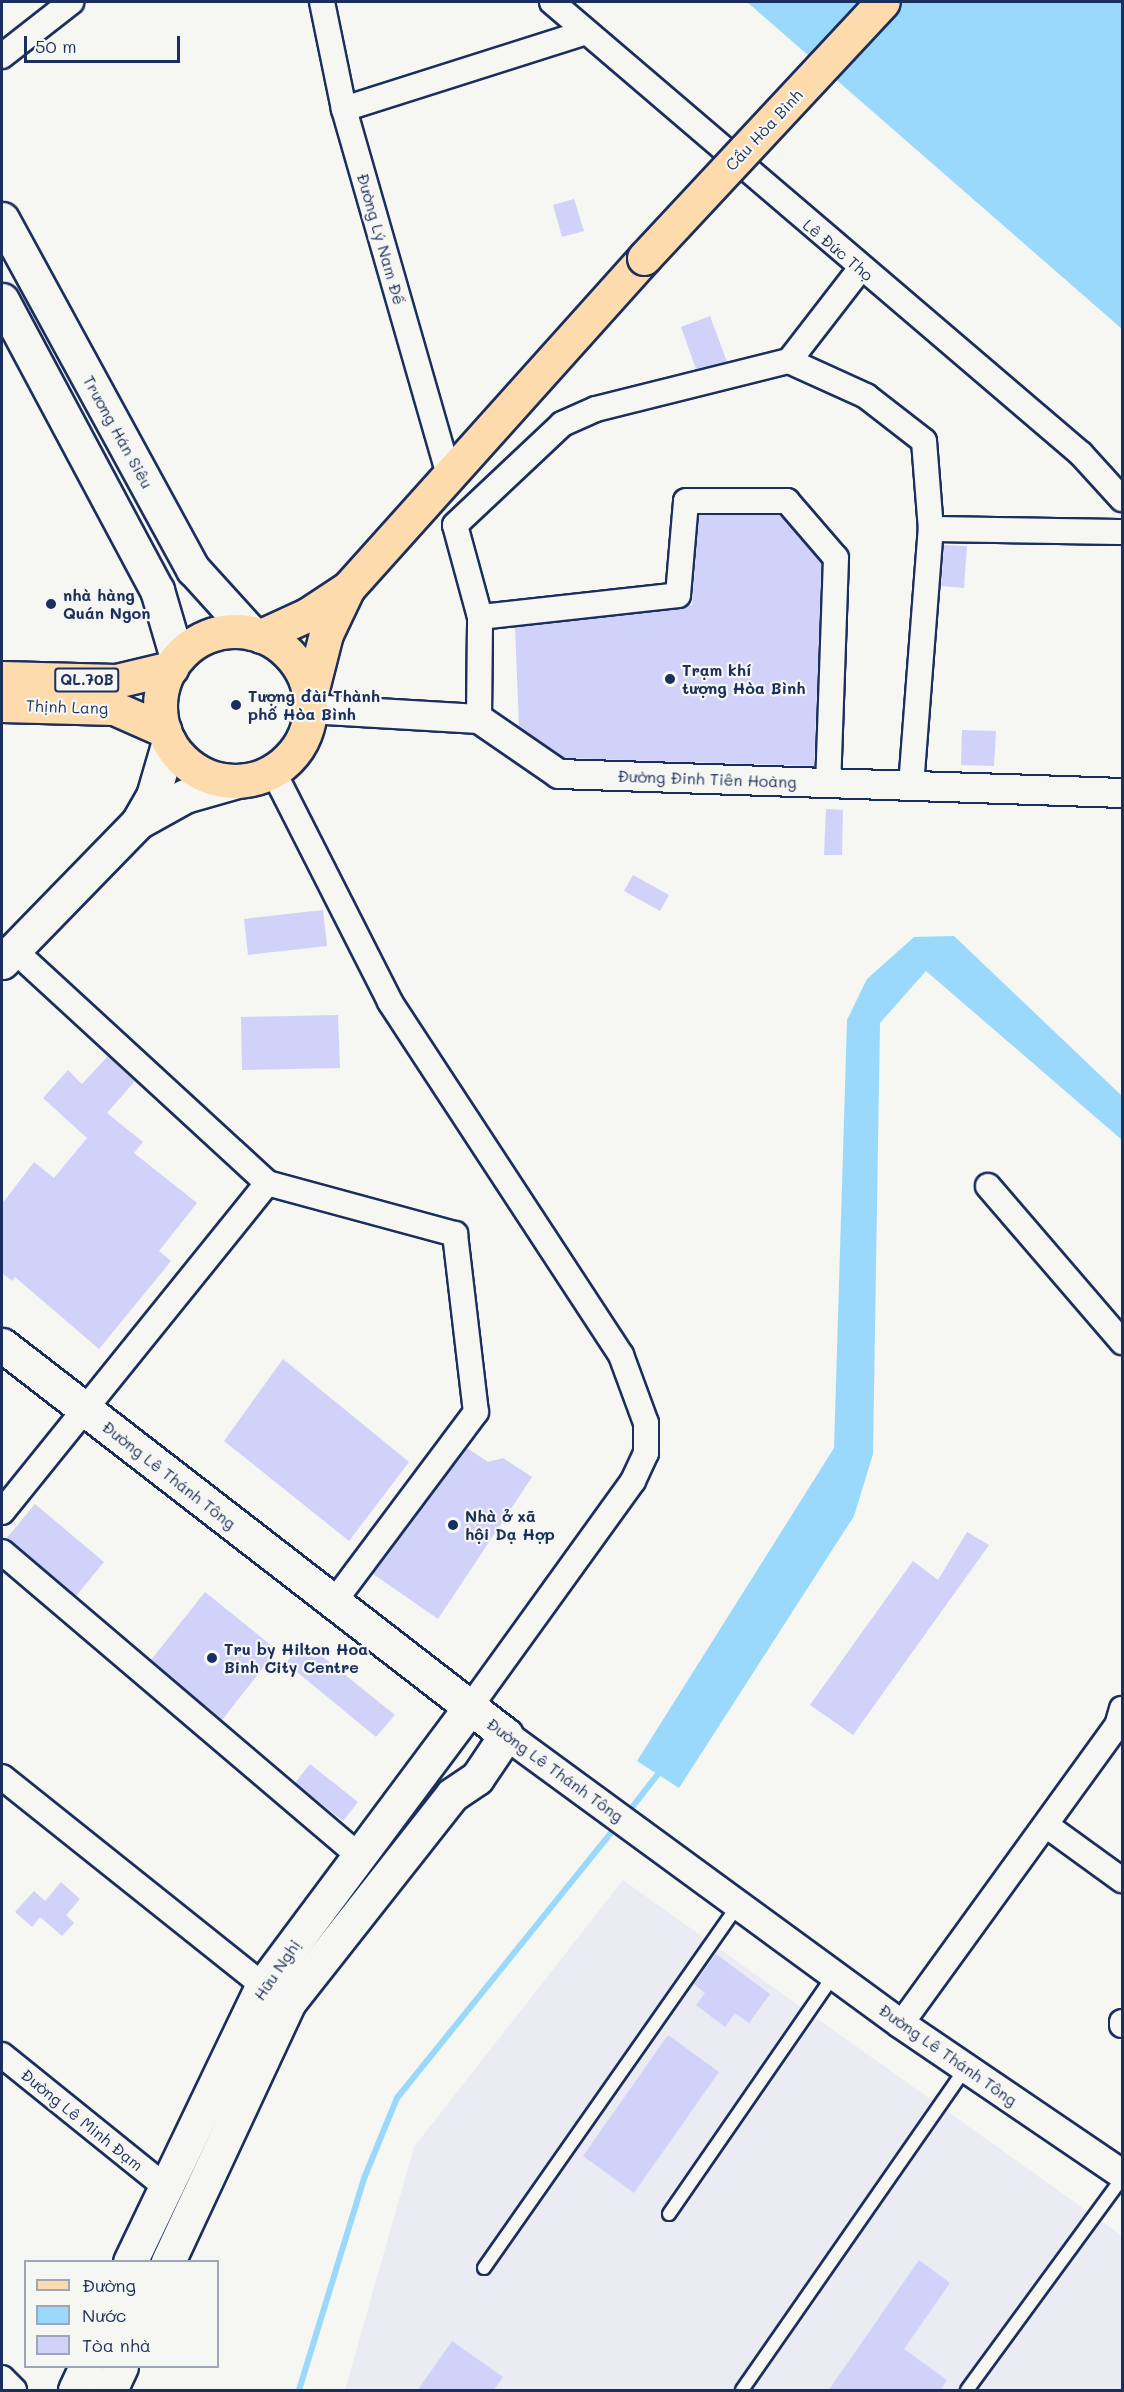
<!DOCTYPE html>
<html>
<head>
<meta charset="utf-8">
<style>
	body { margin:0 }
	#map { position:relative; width:1124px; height:2392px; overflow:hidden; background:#f6f6f2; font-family:Mali,sans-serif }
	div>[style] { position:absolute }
	.built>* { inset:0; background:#ebebf4 }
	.water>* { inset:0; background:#9bd9fc }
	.stream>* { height:6px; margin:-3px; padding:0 3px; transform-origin:3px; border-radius:3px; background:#9bd9fc }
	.building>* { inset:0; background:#d1d2fa }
	.roads { filter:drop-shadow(2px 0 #1b2f5e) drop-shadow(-2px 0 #1b2f5e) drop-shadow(0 2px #1b2f5e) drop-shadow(0 -2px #1b2f5e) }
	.service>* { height:12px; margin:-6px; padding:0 6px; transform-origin:6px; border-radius:6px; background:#f6f6f2 }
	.minor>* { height:24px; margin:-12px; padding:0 12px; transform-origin:12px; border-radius:12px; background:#f6f6f2 }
	.tertiary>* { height:28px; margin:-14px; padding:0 14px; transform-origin:14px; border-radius:14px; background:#f6f6f2 }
	.secondary>* { height:33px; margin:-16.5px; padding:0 16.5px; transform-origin:16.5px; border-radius:16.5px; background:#f6f6f2 }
	.primary>* { height:33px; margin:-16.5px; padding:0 16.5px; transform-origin:16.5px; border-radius:16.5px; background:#fedbac }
	.primary>.ring { margin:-16.5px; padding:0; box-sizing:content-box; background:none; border:33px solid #fedbac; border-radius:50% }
	.bridges { filter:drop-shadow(2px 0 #1b2f5e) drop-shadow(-2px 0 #1b2f5e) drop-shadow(0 2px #1b2f5e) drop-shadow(0 -2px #1b2f5e) }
	.primary-bridge>* { height:33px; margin:-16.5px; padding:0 16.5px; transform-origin:16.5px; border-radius:16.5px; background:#fedbac }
	.dots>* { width:16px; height:16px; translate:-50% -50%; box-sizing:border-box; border:3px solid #f6f6f2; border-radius:50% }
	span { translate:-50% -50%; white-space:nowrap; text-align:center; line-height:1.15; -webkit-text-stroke:4.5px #f6f6f2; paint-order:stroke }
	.shield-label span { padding:2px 4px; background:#f6f6f2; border:2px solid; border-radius:4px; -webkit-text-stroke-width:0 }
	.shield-label { font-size:15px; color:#1b2f5e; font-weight:700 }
	.street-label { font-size:16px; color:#1b2f5e }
	.poi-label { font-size:16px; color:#1b2f5e; font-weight:700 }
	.left { translate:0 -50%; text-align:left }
	.frame { position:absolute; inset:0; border:3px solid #1b2f5e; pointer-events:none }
	.legend { position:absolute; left:24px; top:2260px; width:195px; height:108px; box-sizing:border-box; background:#f6f6f2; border:2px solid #9ea6b7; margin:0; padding:8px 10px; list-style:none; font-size:18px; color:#1b2f5e }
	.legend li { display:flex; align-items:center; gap:12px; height:30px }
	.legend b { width:30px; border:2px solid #9ea6b7 }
	.scale { position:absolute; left:24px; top:36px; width:156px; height:27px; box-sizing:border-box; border:3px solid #1b2f5e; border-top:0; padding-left:8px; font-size:18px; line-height:21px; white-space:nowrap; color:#1b2f5e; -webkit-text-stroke:4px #f6f6f2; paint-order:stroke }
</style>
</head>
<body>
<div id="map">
	<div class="built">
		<i style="clip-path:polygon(623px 1880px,1122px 2236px,1122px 2390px,345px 2390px,414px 2147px)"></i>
	</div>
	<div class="water">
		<i style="clip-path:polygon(747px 2px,1122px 2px,1122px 329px)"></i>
		<i style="clip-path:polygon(954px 936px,1122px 1096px,1122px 1140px,926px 971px,880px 1023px,873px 1454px,854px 1516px,679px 1788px,637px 1761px,834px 1448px,847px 1020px,867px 979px,914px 937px)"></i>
	</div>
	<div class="stream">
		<i style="left:626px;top:1815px;width:58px;rotate:-52deg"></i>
		<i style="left:299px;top:2390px;width:224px;rotate:-72.9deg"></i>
		<i style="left:365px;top:2176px;width:84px;rotate:-67.7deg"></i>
		<i style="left:397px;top:2098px;width:351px;rotate:-51.1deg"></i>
	</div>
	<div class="building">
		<i style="clip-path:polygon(574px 199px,584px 231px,562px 237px,553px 205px)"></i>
		<i style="clip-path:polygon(710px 316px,727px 362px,696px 369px,681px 327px)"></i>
		<i style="clip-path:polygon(699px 515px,780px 515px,822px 563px,814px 766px,564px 758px,519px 727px,515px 627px,692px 605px)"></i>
		<i style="clip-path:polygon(944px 545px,967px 546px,964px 588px,941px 586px)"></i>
		<i style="clip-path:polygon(962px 730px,996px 731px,994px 766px,961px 765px)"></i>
		<i style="clip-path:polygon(826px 809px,843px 810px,842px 855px,824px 855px)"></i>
		<i style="clip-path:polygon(633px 875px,669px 895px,660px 911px,624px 891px)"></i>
		<i style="clip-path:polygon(323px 910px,327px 946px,248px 955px,244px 919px)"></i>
		<i style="clip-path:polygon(338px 1015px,340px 1068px,242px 1070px,241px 1017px)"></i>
		<i style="clip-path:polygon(108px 1056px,135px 1081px,107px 1113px,143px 1142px,134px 1153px,197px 1203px,159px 1251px,171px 1261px,99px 1349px,15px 1277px,12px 1281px,2px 1273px,2px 1204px,34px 1162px,54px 1178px,87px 1138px,43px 1098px,68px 1070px,82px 1084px)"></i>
		<i style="clip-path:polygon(283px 1359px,409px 1462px,349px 1541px,224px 1441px)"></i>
		<i style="clip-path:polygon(467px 1448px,488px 1462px,503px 1458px,532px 1477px,438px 1619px,373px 1574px)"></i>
		<i style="clip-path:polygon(35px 1504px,104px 1562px,76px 1596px,6px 1539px)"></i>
		<i style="clip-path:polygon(967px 1532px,989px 1545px,853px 1735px,810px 1705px,913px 1561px,938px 1580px)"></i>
		<i style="clip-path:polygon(205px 1592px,277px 1650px,222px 1720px,151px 1660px)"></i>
		<i style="clip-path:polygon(303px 1641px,395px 1715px,376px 1737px,286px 1663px)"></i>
		<i style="clip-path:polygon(310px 1764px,358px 1802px,343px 1821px,295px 1783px)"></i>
		<i style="clip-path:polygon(61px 1882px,80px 1899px,66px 1915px,74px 1923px,62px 1936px,40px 1917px,32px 1927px,15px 1912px,34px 1891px,45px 1901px)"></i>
		<i style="clip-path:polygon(716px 1954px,770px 1994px,749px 2023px,735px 2013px,725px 2027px,696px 2005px,705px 1993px,694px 1984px)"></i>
		<i style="clip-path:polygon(668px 2035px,719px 2072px,634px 2193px,583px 2156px)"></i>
		<i style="clip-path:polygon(919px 2260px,950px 2283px,904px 2349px,947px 2380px,940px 2391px,828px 2391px)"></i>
		<i style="clip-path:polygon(452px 2341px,503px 2377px,493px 2391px,417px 2391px)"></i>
	</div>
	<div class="roads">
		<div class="service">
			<i style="left:669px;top:2214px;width:290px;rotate:-55.4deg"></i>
			<i style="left:484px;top:2268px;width:443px;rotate:-55deg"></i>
			<i style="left:742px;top:2390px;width:392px;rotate:-55.2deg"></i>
			<i style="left:967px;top:2390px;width:263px;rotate:-53.8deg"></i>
		</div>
		<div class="minor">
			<i style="left:322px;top:2px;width:109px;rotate:78.4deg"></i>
			<i style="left:344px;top:109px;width:381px;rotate:74deg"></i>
			<i style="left:552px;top:2px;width:696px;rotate:40.51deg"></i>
			<i style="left:1081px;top:454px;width:61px;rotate:47.7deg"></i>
			<i style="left:2px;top:56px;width:88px;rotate:-38deg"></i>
			<i style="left:344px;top:109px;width:252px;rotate:-17.6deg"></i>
			<i style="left:789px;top:361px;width:85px;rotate:24.4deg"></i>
			<i style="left:866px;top:396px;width:73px;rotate:37.8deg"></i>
			<i style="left:924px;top:441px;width:88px;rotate:85.5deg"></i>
			<i style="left:480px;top:617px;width:95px;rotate:-105.2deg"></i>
			<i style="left:455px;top:525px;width:147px;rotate:-43.3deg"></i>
			<i style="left:562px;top:424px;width:37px;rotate:-24deg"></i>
			<i style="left:596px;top:409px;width:199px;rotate:-14deg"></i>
			<i style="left:789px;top:361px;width:116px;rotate:-52.3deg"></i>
			<i style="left:479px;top:719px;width:102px;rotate:-89.4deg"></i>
			<i style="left:480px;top:617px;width:199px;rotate:-6.3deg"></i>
			<i style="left:678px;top:595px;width:94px;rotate:-85.1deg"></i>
			<i style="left:686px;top:501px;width:101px"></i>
			<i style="left:787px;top:501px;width:75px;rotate:49.3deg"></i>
			<i style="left:836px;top:558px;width:226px;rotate:92deg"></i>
			<i style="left:273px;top:771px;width:259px;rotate:63.1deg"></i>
			<i style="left:390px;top:1002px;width:422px;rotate:56.8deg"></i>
			<i style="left:621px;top:1355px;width:72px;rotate:69.8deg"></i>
			<i style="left:646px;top:1423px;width:30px;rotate:90deg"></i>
			<i style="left:646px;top:1453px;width:31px;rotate:115deg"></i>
			<i style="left:633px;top:1481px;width:279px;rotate:125.8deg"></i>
			<i style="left:911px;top:786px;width:258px;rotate:-85.6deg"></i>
			<i style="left:931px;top:529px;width:191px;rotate:0.9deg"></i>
			<i style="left:14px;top:950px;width:344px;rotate:42.6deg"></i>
			<i style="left:988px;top:1186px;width:206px;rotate:49.3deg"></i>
			<i style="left:2px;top:1512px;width:422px;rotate:-51.1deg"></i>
			<i style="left:267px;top:1183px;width:195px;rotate:15.2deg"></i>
			<i style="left:455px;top:1234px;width:179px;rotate:83.3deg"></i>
			<i style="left:476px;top:1412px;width:237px;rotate:126.8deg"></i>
			<i style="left:2px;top:1552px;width:472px;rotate:40.4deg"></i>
			<i style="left:2px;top:1777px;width:334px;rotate:38.6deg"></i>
			<i style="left:1046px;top:1825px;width:94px;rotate:35.9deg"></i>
			<i style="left:1122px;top:2022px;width:3px;rotate:90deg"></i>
			<i style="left:901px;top:2024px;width:368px;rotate:-54.1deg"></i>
			<i style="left:1117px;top:1726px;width:18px;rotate:-74deg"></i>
			<i style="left:2px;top:2055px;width:207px;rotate:38.9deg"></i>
			<i style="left:2px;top:2378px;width:17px;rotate:45deg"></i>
		</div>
		<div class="tertiary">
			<i style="left:309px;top:709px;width:170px;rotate:3.4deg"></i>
			<i style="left:479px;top:719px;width:97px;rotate:34.5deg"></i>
			<i style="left:559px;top:774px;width:563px;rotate:1.93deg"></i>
			<i style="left:506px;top:1735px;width:489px;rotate:36.2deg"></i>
			<i style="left:901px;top:2024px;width:267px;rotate:34.2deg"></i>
		</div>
		<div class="secondary">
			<i style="left:2px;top:219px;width:399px;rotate:61.4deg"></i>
			<i style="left:193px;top:569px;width:86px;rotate:47.8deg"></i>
			<i style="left:2px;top:300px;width:329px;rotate:61.9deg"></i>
			<i style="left:157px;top:590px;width:71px;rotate:73.6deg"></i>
			<i style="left:138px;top:822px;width:30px;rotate:-60deg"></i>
			<i style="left:153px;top:796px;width:57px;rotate:-73.8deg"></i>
			<i style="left:2px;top:962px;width:195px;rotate:-45.8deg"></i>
			<i style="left:138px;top:822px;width:54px;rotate:-29deg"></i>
			<i style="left:185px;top:796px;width:54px;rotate:-16.1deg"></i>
			<i style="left:2px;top:1345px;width:637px;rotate:37.73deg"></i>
			<i style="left:506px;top:1735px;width:52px;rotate:124deg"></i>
			<i style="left:477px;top:1778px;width:30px;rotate:146deg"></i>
			<i style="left:452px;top:1795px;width:263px;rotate:128.2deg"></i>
			<i style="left:289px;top:2002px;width:287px;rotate:115deg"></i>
			<i style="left:130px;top:2262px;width:307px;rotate:-64.4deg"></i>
			<i style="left:263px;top:1985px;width:347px;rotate:-53.3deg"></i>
			<i style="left:75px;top:2390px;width:26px;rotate:-65deg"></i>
			<i style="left:110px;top:2390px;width:26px;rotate:-65deg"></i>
		</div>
		<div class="primary">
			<i class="ring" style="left:160px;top:631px;width:117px;height:117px"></i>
			<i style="left:261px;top:636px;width:51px;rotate:-24.5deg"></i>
			<i style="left:307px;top:615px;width:49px;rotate:-33.4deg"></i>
			<i style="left:348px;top:588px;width:443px;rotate:-48.1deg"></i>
			<i style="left:2px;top:678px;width:114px;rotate:1.5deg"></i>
			<i style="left:116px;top:681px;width:57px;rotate:-13.3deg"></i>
			<i style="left:309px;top:701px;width:69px;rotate:-75.8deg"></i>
			<i style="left:326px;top:634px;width:49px;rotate:-64.5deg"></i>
			<i style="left:2px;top:705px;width:112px;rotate:1.5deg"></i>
			<i style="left:114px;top:708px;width:55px;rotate:23.7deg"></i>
		</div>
	</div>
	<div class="bridges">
		<div class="primary-bridge">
			<i style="left:644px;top:258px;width:350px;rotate:-47deg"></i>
		</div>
	</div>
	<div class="dots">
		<i style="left:51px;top:604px;background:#1b2f5e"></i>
		<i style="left:670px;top:679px;background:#1b2f5e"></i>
		<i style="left:236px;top:705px;background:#1b2f5e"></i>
		<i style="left:453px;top:1525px;background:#1b2f5e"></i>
		<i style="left:212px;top:1658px;background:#1b2f5e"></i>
	</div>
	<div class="shield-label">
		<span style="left:87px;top:680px">QL.70B</span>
	</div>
	<div class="street-label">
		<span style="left:764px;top:130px;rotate:-47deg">Cầu Hòa Bình</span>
		<span style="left:381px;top:239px;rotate:74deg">Đường Lý Nam Đế</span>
		<span style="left:838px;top:250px;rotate:40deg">Lê Đức Thọ</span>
		<span style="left:118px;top:432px;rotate:61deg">Trương Hán Siêu</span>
		<span style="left:67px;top:707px;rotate:2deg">Thịnh Lang</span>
		<span style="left:707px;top:779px;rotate:2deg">Đường Đinh Tiên Hoàng</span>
		<span style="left:169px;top:1475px;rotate:38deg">Đường Lê Thánh Tông</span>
		<span style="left:555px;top:1770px;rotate:36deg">Đường Lê Thánh Tông</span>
		<span style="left:277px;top:1970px;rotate:-56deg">Hữu Nghị</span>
		<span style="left:948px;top:2055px;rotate:35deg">Đường Lê Thánh Tông</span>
		<span style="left:82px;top:2120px;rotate:39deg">Đường Lê Minh Đạm</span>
	</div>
	<div class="poi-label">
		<span class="left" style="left:63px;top:604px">nhà hàng<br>Quán Ngon</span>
		<span class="left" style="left:682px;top:679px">Trạm khí<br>tượng Hòa Bình</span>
		<span class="left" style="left:248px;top:705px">Tượng đài Thành<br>phố Hòa Bình</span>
		<span class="left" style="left:465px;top:1525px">Nhà ở xã<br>hội Dạ Hợp</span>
		<span class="left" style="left:224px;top:1658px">Tru by Hilton Hoa<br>Binh City Centre</span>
	</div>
	<div class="frame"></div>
	<ul class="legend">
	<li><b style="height:8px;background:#fedbac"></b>Đường</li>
	<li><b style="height:16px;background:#9bd9fc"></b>Nước</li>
	<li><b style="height:16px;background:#d1d2fa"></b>Tòa nhà</li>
	</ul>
	<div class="scale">50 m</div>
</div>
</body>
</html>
